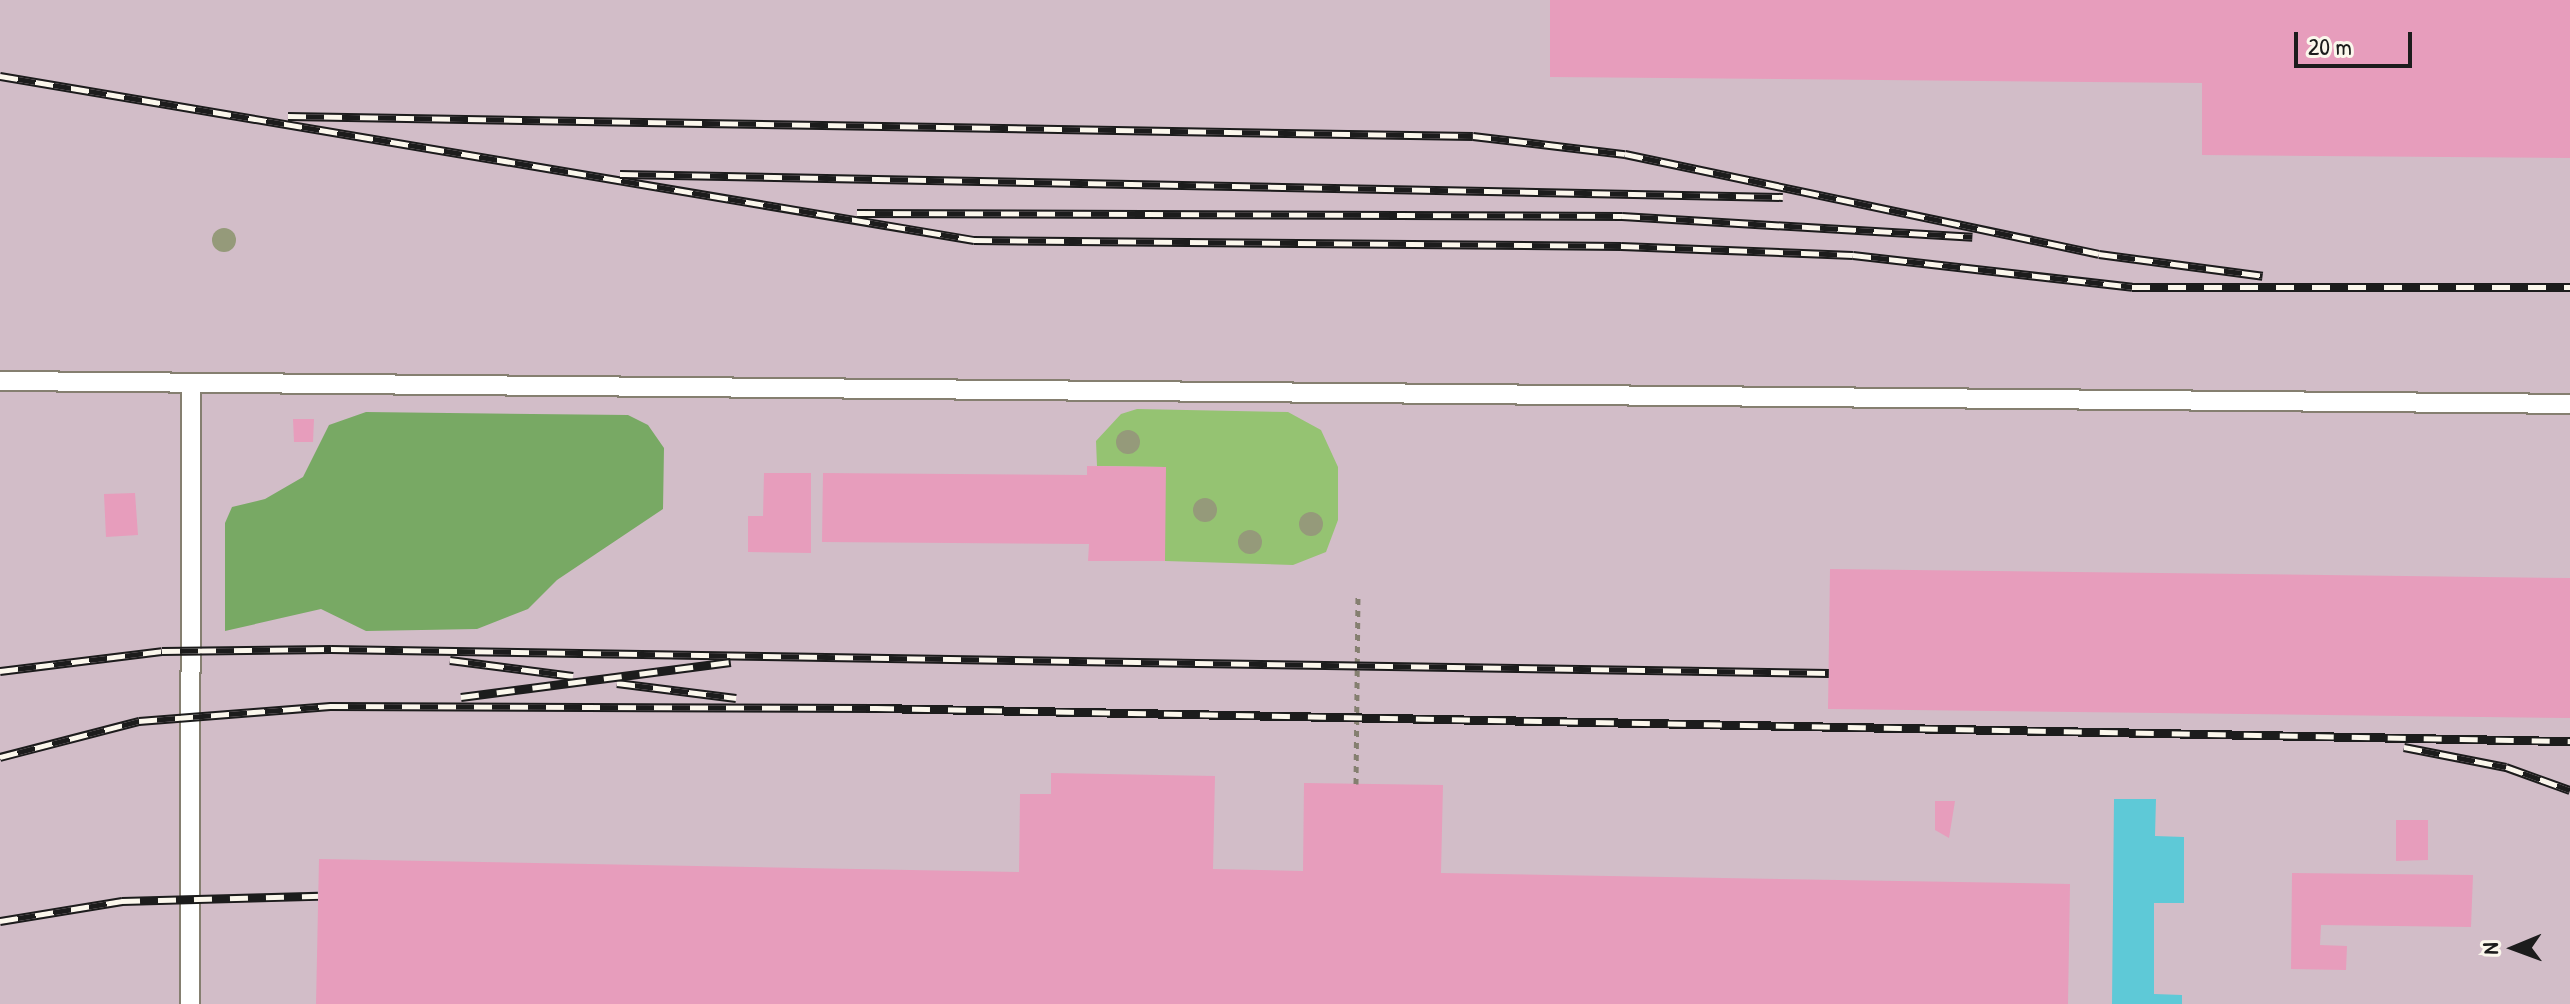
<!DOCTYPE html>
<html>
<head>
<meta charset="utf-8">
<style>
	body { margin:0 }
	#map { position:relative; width:2570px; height:1004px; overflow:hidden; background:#eee2c3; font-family:"Patrick Hand",sans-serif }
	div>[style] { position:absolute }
	.industrial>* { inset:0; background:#d2bdc8 }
	.green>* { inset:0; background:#95c372 }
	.forest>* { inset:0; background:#78a964 }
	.water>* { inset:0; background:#5ec9d7 }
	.building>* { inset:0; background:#e79dbc }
	.path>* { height:5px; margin-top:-2.5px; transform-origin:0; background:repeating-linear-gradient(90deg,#857f70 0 6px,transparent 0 12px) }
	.roads { filter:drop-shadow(2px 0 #857f70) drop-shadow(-2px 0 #857f70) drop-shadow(0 2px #857f70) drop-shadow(0 -2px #857f70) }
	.lane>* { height:18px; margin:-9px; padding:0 9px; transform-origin:9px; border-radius:9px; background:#fff }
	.rail>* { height:9px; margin-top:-4.5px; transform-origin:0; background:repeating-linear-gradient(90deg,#fbf7ec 0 18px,#1c1c1c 0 36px); box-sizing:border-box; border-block:2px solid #1c1c1c }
	.trees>* { width:24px; height:24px; margin:-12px; border-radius:50%; background:#959a7a }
	span { translate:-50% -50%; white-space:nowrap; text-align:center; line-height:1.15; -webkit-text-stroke:8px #fbf7ec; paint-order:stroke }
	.north { position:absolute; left:2474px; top:908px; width:80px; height:80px; -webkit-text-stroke:6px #fbf7ec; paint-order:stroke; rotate:269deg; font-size:22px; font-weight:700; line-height:32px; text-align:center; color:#1c1c1c }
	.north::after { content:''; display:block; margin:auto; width:28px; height:36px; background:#1c1c1c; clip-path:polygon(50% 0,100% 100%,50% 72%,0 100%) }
	.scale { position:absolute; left:2294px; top:32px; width:118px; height:36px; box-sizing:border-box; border:4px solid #1c1c1c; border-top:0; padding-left:10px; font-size:24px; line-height:28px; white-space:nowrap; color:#1c1c1c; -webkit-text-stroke:6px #fbf7ec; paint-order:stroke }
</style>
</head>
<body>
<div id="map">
	<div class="industrial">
		<i style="clip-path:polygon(0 0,2570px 0,2570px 1004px,0 1004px)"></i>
	</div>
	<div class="green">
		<i style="clip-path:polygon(1137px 409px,1288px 412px,1321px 430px,1338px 467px,1338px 520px,1326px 552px,1293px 565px,1165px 561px,1165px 467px,1097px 466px,1096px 441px,1121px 414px)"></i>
	</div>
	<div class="forest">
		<i style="clip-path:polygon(366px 412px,628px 415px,648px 425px,664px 448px,663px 509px,557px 580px,528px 609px,477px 629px,366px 631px,321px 609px,225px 631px,225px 523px,232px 507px,265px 499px,303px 477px,329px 425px)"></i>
	</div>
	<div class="water">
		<i style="clip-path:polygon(2114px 799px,2156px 799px,2155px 836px,2184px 837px,2184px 903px,2154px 903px,2154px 994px,2182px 995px,2182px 1004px,2112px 1004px)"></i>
	</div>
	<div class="building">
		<i style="clip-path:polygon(1550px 0,2570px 0,2570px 158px,2202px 155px,2202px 83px,1550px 77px)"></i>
		<i style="clip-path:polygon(293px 419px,314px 419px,313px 442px,294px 442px)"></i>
		<i style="clip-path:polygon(1087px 466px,1166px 467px,1165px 561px,1088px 561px,1089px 544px,822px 542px,823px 473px,1087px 475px)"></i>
		<i style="clip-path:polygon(764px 473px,811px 473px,811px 553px,748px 552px,748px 516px,763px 516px)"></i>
		<i style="clip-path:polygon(135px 493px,138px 535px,106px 537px,104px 494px)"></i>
		<i style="clip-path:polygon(1830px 569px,2570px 578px,2570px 718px,1828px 709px)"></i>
		<i style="clip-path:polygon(1051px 773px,1215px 776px,1213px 869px,1303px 871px,1304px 783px,1443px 785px,1441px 873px,2070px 884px,2068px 1004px,316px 1004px,319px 859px,1019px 872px,1020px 794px,1051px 794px)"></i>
		<i style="clip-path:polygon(1935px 801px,1955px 801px,1949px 838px,1935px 830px)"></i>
		<i style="clip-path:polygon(2396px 820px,2428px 820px,2428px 860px,2396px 861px)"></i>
		<i style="clip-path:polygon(2292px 873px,2473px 875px,2471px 927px,2321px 925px,2320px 945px,2347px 946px,2346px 970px,2291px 969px)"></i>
	</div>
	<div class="path">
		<i style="left:1356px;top:784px;width:191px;rotate:-89.4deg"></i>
	</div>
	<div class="roads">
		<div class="lane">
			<i style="left:0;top:381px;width:2570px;rotate:0.51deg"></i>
			<i style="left:190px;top:1004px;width:621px;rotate:-89.91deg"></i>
		</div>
	</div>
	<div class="rail">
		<i style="left:0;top:76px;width:988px;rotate:9.56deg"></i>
		<i style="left:974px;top:240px;width:647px;rotate:0.53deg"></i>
		<i style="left:1621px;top:246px;width:232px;rotate:2.2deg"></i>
		<i style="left:1853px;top:255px;width:281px;rotate:6.5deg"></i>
		<i style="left:2132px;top:287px;width:438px"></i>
		<i style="left:288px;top:116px;width:1185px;rotate:0.97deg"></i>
		<i style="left:1473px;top:136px;width:153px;rotate:6.8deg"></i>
		<i style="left:1625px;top:154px;width:484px;rotate:11.9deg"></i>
		<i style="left:2099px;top:254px;width:165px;rotate:7.6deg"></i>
		<i style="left:620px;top:174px;width:1163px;rotate:1.13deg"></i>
		<i style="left:857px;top:213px;width:765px;rotate:0.22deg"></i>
		<i style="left:1622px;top:216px;width:351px;rotate:3.4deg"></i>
		<i style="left:450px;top:660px;width:124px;rotate:7.4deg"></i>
		<i style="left:0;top:671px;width:163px;rotate:-7deg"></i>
		<i style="left:162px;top:651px;width:169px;rotate:-0.7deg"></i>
		<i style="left:331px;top:649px;width:1498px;rotate:0.92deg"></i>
		<i style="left:617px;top:683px;width:120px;rotate:7.2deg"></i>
		<i style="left:461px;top:697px;width:272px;rotate:-7.4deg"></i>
		<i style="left:2404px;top:747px;width:104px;rotate:11.1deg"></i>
		<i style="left:2506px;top:767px;width:68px;rotate:19.8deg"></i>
		<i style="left:0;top:757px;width:144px;rotate:-14.5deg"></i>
		<i style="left:139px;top:721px;width:192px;rotate:-4.5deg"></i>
		<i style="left:330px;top:706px;width:546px;rotate:0.21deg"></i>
		<i style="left:876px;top:708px;width:1694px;rotate:1.12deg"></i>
		<i style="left:0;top:921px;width:124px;rotate:-9.3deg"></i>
		<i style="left:122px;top:901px;width:196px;rotate:-1.5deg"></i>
	</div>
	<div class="trees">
		<i style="left:224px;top:240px"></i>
		<i style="left:1128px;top:442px"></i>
		<i style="left:1205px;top:510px"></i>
		<i style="left:1311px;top:524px"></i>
		<i style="left:1250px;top:542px"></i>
	</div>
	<div class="north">N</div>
	<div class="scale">20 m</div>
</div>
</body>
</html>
